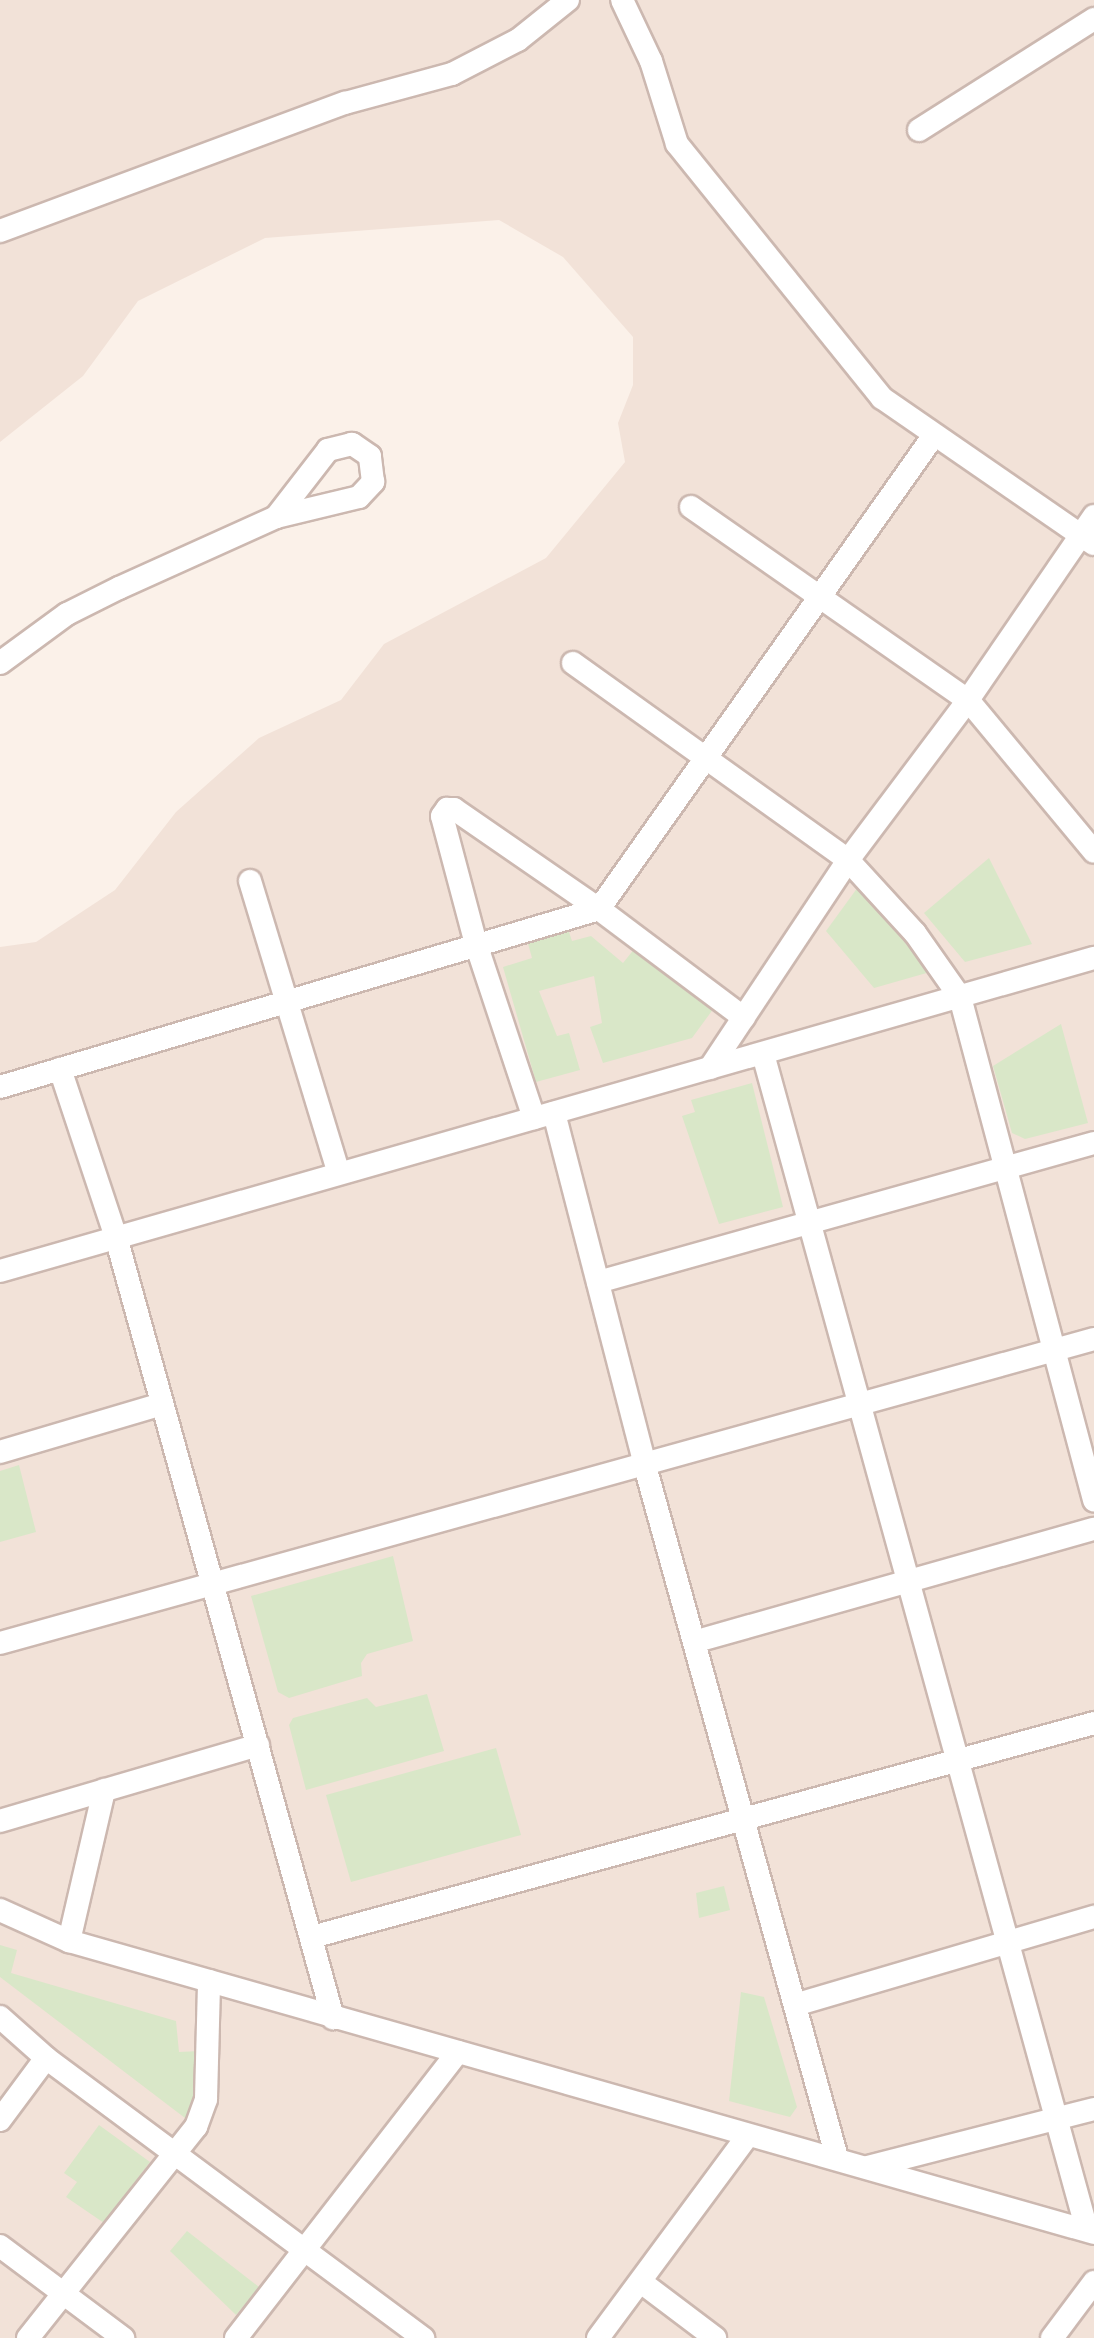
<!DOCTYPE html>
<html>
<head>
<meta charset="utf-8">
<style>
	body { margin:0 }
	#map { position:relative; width:1094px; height:2338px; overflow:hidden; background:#fbf1e9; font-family:"Work Sans",sans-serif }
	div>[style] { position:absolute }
	.residential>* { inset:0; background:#f2e2d8 }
	.green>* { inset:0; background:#d9e7c8 }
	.roads { filter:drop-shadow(2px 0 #ccb8b0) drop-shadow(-2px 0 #ccb8b0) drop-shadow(0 2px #ccb8b0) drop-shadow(0 -2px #ccb8b0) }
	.minor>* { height:22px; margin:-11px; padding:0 11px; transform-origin:11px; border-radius:11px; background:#fff }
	span { translate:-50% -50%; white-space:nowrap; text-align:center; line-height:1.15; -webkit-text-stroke:6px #fdf6ef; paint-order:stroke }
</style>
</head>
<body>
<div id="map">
	<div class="residential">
		<i style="clip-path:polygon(0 0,1094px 0,1094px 2338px,0 2338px,0 947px,36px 942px,115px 890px,176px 812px,259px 738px,341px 700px,384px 644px,546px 558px,625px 462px,618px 423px,633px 385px,633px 337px,563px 257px,499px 220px,265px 238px,138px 301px,83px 376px,0 442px)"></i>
	</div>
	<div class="green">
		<i style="clip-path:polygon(989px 858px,1032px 944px,965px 962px,924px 913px)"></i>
		<i style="clip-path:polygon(858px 887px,930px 972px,874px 988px,826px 931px)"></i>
		<i style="clip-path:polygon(568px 929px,572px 941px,591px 936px,623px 963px,635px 948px,714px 1008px,692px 1038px,603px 1063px,590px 1027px,602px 1023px,594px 976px,539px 991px,557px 1036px,569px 1033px,580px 1070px,536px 1082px,503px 967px,532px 958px,527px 940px)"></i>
		<i style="clip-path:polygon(1061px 1024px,1088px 1123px,1025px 1139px,1012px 1133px,993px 1066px)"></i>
		<i style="clip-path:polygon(752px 1083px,783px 1207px,719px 1224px,682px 1116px,695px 1112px,691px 1100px)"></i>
		<i style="clip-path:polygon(19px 1465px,36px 1532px,0 1542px,0 1471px)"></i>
		<i style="clip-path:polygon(393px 1556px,413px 1641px,367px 1654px,361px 1663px,362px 1676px,289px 1698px,278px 1692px,251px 1596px)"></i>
		<i style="clip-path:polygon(427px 1694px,444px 1751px,306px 1790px,289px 1725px,293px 1718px,367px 1698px,376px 1707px)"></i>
		<i style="clip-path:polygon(496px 1748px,521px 1835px,351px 1882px,326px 1795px)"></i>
		<i style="clip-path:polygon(724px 1886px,730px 1910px,699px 1918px,696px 1893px)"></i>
		<i style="clip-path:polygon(0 1945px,17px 1950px,11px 1973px,176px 2021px,179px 2052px,200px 2051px,202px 2096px,185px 2118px,0 1977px)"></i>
		<i style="clip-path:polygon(741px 1992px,764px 1997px,797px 2107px,790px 2117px,729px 2101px)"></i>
		<i style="clip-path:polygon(99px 2125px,150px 2162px,104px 2223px,66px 2197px,77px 2182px,64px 2173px)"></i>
		<i style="clip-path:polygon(187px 2231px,259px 2287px,236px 2315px,170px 2251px)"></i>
	</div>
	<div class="roads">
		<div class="minor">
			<i style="left:622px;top:0;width:68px;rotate:64.6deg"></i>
			<i style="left:651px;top:61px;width:87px;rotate:72.6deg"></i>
			<i style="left:677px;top:144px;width:326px;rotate:51.1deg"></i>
			<i style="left:882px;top:398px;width:257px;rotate:34.6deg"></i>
			<i style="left:919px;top:130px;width:207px;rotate:-32.4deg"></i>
			<i style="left:0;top:231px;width:368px;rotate:-20.4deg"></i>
			<i style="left:345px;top:103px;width:111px;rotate:-15.2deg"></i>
			<i style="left:452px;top:74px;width:74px;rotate:-27.3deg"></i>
			<i style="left:518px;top:40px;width:64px;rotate:-38.7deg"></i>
			<i style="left:691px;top:507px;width:338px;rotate:34.9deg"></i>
			<i style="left:968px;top:700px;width:197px;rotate:50.3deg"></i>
			<i style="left:0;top:663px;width:83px;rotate:-36.2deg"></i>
			<i style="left:67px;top:614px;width:58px;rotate:-26.6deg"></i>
			<i style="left:119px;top:588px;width:172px;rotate:-24.3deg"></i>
			<i style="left:276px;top:517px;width:85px;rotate:-13.5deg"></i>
			<i style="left:359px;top:497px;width:21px;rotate:-47deg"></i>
			<i style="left:373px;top:482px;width:26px;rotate:-97deg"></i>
			<i style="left:370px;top:456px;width:22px;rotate:-146deg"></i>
			<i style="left:352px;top:444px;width:25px;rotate:166deg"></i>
			<i style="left:328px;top:450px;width:85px;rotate:127.8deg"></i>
			<i style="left:573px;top:663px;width:338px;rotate:35.6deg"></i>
			<i style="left:848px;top:860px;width:99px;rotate:47.5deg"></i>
			<i style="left:915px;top:933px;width:78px;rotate:54.9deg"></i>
			<i style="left:960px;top:997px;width:521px;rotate:75.08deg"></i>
			<i style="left:250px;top:881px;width:303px;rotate:73.1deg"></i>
			<i style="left:763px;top:1054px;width:1220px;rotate:74.6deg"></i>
			<i style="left:710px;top:1068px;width:250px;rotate:-56.4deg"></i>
			<i style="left:848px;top:860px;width:200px;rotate:-53.1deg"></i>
			<i style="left:968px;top:700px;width:223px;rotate:-55.6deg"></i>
			<i style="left:60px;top:1069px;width:177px;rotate:71.6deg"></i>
			<i style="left:116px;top:1237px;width:811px;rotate:74.47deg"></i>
			<i style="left:0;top:1087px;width:625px;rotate:-16.55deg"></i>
			<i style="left:599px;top:909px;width:577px;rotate:-54.74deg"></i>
			<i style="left:554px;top:1113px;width:365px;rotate:75.5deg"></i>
			<i style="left:645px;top:1466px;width:718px;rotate:74.49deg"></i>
			<i style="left:534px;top:1118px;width:183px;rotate:-108.4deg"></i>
			<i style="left:476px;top:944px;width:132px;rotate:-104.9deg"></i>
			<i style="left:442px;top:816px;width:9px;rotate:-54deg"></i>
			<i style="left:447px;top:809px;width:7px"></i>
			<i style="left:454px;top:809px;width:176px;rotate:34.6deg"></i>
			<i style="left:599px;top:909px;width:181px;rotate:36.9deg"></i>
			<i style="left:0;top:1271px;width:1138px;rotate:-15.97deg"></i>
			<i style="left:598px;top:1282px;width:515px;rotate:-15.66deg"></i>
			<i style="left:0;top:1452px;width:169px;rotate:-16.5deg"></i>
			<i style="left:697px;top:1641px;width:412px;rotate:-15.8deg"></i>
			<i style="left:0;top:1643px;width:1135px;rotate:-15.53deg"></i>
			<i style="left:0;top:1821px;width:269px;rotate:-16.4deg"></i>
			<i style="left:0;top:1910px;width:76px;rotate:24.2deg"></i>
			<i style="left:69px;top:1941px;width:1066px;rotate:15.9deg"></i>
			<i style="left:312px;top:1937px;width:811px;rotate:-15.3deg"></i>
			<i style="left:69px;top:1941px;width:155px;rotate:-76.9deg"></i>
			<i style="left:798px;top:2004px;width:309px;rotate:-16.4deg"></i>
			<i style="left:0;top:2017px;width:62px;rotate:41.7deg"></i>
			<i style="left:46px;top:2058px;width:470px;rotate:36.6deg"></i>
			<i style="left:0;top:2120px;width:77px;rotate:-53.4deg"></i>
			<i style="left:868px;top:2167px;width:233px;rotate:-14.4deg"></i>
			<i style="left:0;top:2246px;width:154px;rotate:36.8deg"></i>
			<i style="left:641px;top:2282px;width:93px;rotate:37.1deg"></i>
			<i style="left:28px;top:2338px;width:270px;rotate:-51.5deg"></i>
			<i style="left:196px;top:2127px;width:30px;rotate:-70deg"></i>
			<i style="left:206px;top:2099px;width:118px;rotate:-88.5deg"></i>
			<i style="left:236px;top:2338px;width:362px;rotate:-52.2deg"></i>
			<i style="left:598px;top:2338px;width:250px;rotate:-53.5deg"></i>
			<i style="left:1052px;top:2338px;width:70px;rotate:-53.1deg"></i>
		</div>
	</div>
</div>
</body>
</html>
